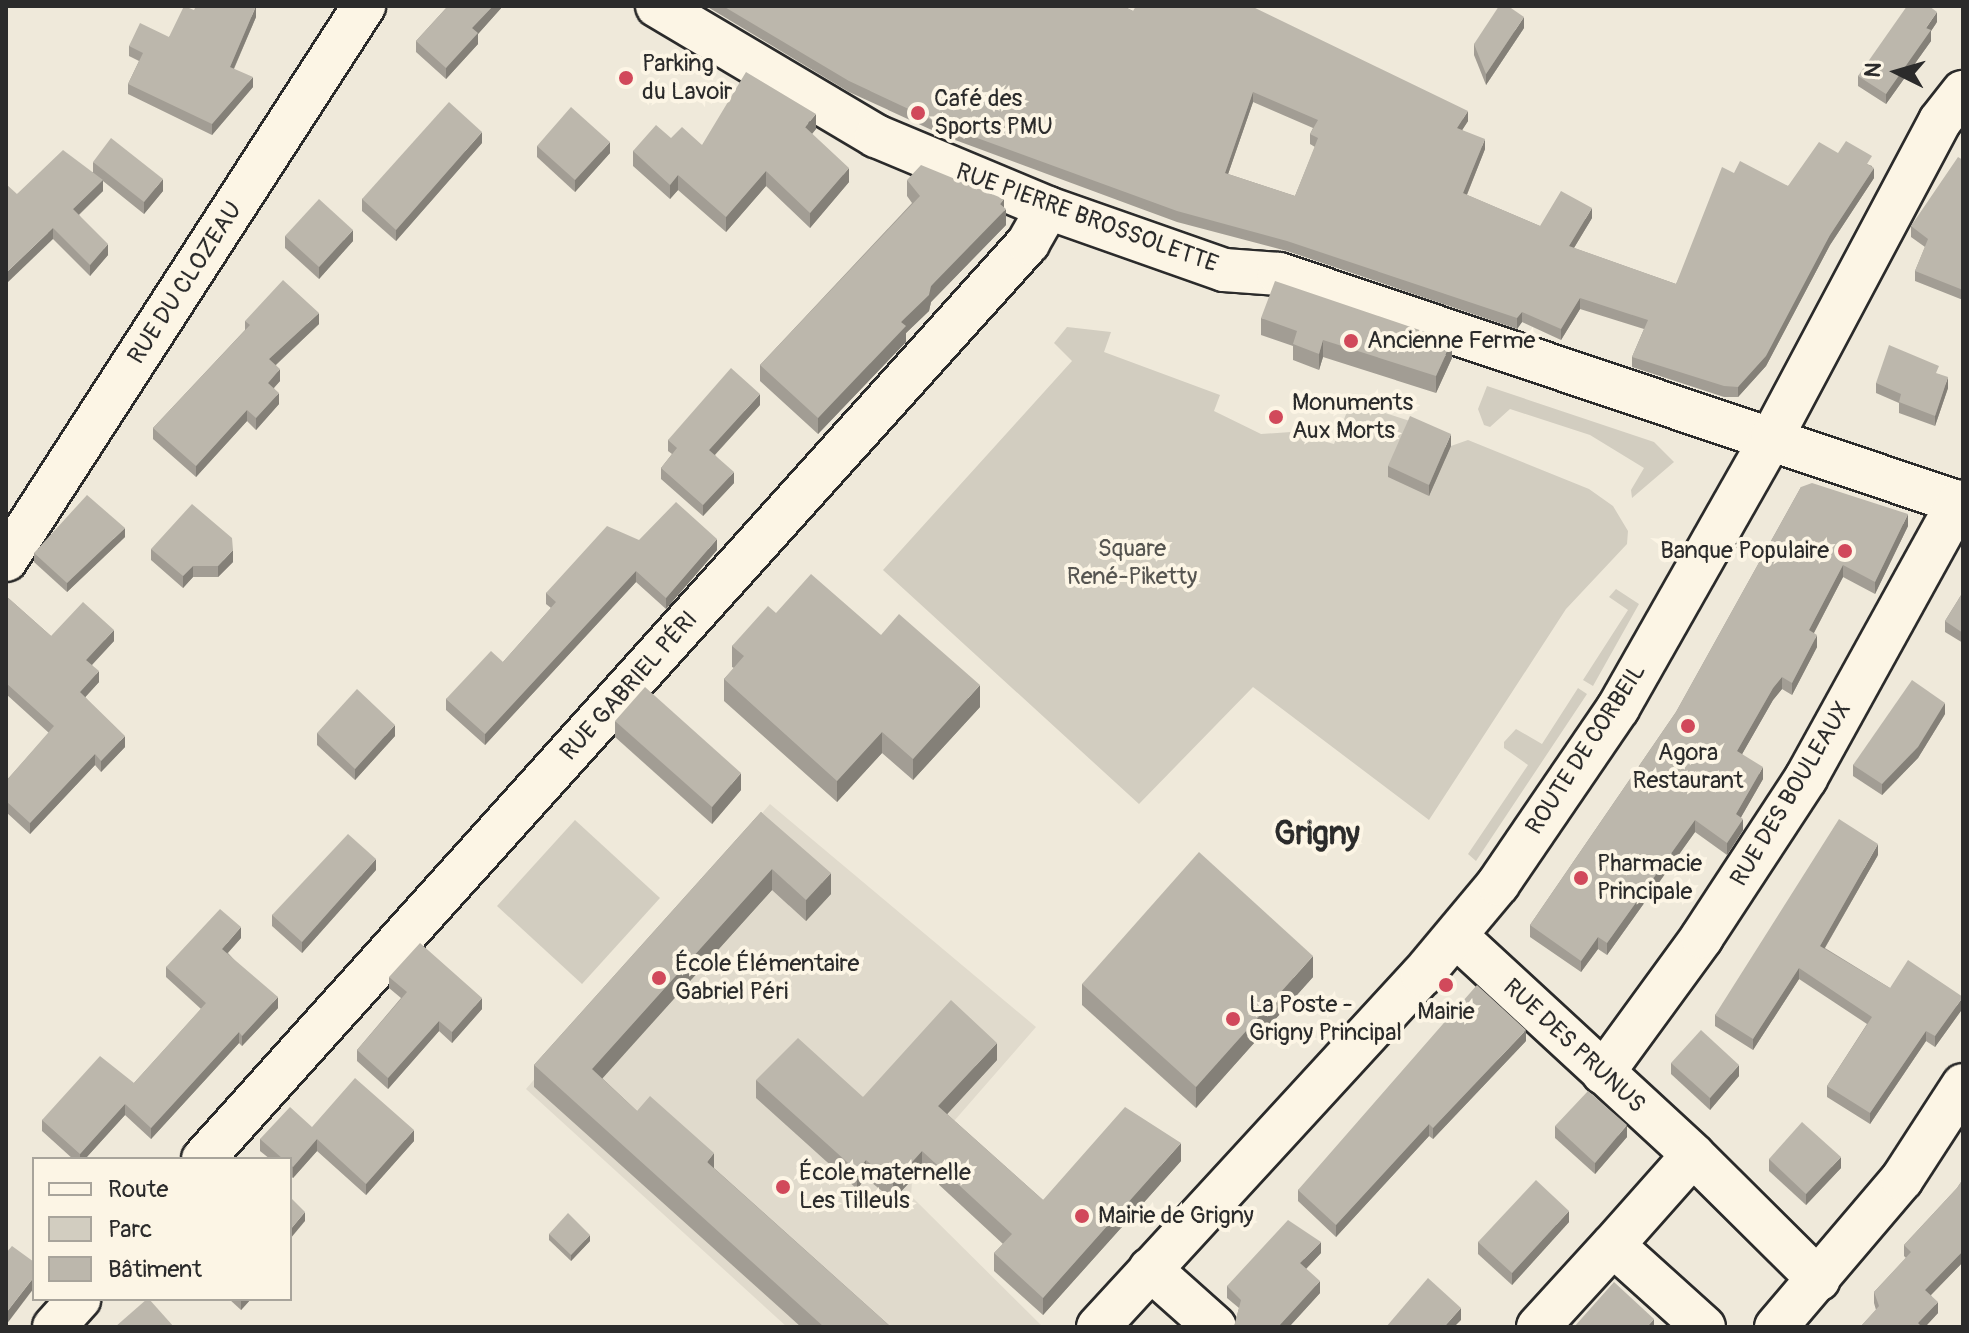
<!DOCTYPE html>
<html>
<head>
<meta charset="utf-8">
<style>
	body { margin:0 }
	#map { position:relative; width:1969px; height:1333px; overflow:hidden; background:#efe9da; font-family:Pangolin,sans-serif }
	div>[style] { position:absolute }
	.built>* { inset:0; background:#e0dacc }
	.green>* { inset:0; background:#d2cdc0 }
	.roads { filter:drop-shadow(2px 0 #2b2b2b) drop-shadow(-2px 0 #2b2b2b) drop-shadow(0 2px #2b2b2b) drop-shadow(0 -2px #2b2b2b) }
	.minor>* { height:42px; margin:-21px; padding:0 21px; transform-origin:21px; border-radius:21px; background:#fcf5e5 }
	.wall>* { inset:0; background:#a29d94 }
	.shaded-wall>* { inset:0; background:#848078 }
	.building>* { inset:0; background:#bcb7ac }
	.dots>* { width:22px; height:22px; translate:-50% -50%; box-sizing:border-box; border:4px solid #fcf5e5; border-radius:50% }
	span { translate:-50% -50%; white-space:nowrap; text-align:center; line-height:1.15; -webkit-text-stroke:8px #fcf5e5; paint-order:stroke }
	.poi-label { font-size:24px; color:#2b2b2b }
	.left { translate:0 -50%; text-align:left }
	.right { translate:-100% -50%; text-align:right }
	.street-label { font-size:24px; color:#2b2b2b }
	.park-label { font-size:24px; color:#555450 }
	.district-label { font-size:32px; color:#2b2b2b; font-weight:700 }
	.frame { position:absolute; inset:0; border:8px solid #2b2b2b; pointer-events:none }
	.legend { position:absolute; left:32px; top:1157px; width:260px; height:144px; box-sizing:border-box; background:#fcf5e5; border:2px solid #a8a49b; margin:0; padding:10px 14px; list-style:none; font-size:24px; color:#2b2b2b }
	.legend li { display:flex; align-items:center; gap:16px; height:40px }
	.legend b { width:40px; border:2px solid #a8a49b }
	.north { position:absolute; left:1857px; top:32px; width:80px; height:80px; -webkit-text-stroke:6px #fcf5e5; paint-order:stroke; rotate:275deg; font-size:22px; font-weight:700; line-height:32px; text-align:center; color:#2b2b2b }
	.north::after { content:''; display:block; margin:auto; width:28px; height:36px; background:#2b2b2b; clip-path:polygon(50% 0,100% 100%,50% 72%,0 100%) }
</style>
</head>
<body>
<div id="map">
	<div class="built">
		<i style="clip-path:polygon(770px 804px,1036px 1027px,913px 1168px,911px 1196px,1043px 1327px,787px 1327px,526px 1089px)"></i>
	</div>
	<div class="green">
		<i style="clip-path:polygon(1067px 327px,1111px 332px,1104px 352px,1220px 395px,1214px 411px,1261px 434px,1291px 432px,1334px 444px,1351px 402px,1413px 422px,1429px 495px,1451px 446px,1468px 440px,1589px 489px,1613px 506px,1628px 531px,1627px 544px,1566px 609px,1429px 820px,1253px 687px,1139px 804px,883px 570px,1072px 361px,1054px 343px)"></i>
		<i style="clip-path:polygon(1487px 386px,1654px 442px,1674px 462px,1632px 498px,1631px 490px,1644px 468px,1590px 435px,1510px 409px,1490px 427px,1484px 425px,1478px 409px)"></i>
		<i style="clip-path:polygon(1616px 589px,1639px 604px,1593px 686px,1583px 680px,1628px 610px,1609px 597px)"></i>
		<i style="clip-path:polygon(1578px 688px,1587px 694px,1476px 861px,1468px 854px,1528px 765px,1504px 748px,1504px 742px,1516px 729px,1542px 744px)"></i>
		<i style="clip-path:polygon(575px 820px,660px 898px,582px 984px,497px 906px)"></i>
	</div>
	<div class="roads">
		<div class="minor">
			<i style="left:657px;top:6px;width:255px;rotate:30.7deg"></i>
			<i style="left:876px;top:136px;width:186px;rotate:22.7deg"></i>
			<i style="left:1048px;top:208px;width:187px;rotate:19.4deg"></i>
			<i style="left:1224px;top:270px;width:55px;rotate:4.2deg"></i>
			<i style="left:1279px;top:274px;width:722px;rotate:18.59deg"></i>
			<i style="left:6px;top:560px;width:660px;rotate:-57.13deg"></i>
			<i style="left:1456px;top:936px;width:323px;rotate:42.7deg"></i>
			<i style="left:1603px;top:1073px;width:168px;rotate:-53.9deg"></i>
			<i style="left:1702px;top:937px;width:190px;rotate:-56.8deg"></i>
			<i style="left:1806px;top:778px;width:316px;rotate:-61.1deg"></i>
			<i style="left:203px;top:1159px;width:1233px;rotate:-47.99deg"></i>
			<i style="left:1028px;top:243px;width:40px;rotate:-60.3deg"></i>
			<i style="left:1150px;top:1269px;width:87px;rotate:41.7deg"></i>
			<i style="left:54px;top:1327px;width:38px;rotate:-48deg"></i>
			<i style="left:1098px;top:1327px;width:478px;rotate:-47.4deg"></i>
			<i style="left:1422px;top:975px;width:119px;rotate:-50.1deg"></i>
			<i style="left:1498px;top:884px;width:213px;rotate:-55.7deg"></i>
			<i style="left:1618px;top:708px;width:312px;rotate:-60.4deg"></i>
			<i style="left:1772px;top:437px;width:358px;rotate:-62deg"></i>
			<i style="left:1940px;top:121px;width:37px;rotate:-52deg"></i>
			<i style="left:1538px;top:1327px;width:111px;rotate:-47.6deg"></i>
			<i style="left:1704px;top:1327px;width:122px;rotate:-138deg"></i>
			<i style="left:1613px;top:1245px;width:120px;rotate:-48.4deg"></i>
			<i style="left:1693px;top:1155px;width:177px;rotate:44.8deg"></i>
			<i style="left:1776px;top:1327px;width:194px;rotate:-49.6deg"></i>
			<i style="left:1902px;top:1179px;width:112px;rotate:-57deg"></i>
		</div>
	</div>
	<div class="wall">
		<i style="clip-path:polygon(448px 6px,503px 6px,478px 34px,478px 44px,446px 79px,416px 52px,416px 41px)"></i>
		<i style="clip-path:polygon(evenodd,706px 6px,1123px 6px,1133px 11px,1468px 121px,1462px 130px,1485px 149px,1467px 195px,1540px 226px,1592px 218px,1574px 248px,1676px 284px,1734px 173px,1788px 186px,1838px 153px,1872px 166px,1874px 178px,1830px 245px,1766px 366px,1738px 397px,1724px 397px,1632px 367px,1632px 357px,1644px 329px,1580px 309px,1561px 340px,1522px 322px,1517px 329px,1287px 251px,1177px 222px,947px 137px,849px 92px,706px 6px,1253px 102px,1313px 128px,1310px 134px,1310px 144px,1315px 147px,1295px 196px,1228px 174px,1253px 102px)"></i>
		<i style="clip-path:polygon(194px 10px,256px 17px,234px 69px,253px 87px,212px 135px,128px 94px,128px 84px,139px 61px,129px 56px,129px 46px,169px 37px)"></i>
		<i style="clip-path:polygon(1937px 22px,1931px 31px,1931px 41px,1886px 104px,1858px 86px,1858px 76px)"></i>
		<i style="clip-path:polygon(1524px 28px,1486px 85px,1474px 55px,1474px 44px)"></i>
		<i style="clip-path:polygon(816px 129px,812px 134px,849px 182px,810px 228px,766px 186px,726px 232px,678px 190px,670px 199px,633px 166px,633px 151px,671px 138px,702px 145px)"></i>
		<i style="clip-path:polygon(482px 143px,396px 241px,362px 211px,362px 199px)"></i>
		<i style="clip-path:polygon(537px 146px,610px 153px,575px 192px,537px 157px)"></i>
		<i style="clip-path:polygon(1963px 160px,1963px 300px,1915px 281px,1915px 271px,1925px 247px,1911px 237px,1911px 226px)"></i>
		<i style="clip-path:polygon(93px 162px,163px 191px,144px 214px,103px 181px,103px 191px,79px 215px,108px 255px,90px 276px,53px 239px,17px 194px,93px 172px)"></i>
		<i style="clip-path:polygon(907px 180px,1004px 208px,1006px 225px,931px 302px,929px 311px,906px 333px,906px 342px,818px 434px,760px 381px,760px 365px,912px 203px,907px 196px)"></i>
		<i style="clip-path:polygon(285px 236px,353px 241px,319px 279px,285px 248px)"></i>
		<i style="clip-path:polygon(1261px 318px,1452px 358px,1436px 393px,1323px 357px,1319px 370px,1293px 360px,1293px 346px,1261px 335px)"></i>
		<i style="clip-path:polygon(245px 321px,319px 324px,276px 365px,280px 381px,274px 388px,279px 404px,256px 430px,247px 421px,196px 477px,153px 439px,153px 428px,245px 330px)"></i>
		<i style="clip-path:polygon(1939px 374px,1948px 388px,1935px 426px,1899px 413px,1899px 403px,1876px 393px,1876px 383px)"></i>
		<i style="clip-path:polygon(760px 405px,715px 455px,734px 483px,703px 516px,661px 479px,661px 468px,672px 454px,668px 451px,668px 440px)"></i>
		<i style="clip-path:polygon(1451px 446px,1429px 496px,1388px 477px,1388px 466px)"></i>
		<i style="clip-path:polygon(1801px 487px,1908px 526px,1875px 594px,1843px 577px,1814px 633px,1817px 647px,1792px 695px,1782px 689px,1773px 700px,1742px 754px,1763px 779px,1741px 817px,1743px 830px,1727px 855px,1695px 832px,1607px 955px,1598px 949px,1581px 972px,1530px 937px,1530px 925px,1676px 712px)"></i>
		<i style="clip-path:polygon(125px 537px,67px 592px,34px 562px,34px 553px)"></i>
		<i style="clip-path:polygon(639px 540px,717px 550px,666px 609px,636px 582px,485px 745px,446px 710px,446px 699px,503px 662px,551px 608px,546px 604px,546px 593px)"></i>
		<i style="clip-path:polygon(151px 549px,233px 562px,218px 577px,193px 577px,183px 588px,151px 560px)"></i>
		<i style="clip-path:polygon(1963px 592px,1963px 643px,1945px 632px,1945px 621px)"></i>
		<i style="clip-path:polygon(6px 596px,51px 636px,114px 641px,92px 665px,99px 682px,85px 697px,125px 747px,101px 772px,95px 765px,30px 834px,6px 812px,6px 781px,49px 733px,6px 694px)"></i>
		<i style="clip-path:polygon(776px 613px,881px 635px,980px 707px,913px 780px,882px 753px,837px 802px,724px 701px,724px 679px,734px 668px,732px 667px,732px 646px)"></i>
		<i style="clip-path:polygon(1945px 714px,1918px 758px,1882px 795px,1853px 776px,1853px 765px)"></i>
		<i style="clip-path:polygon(615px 721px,741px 790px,712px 824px,615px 737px)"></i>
		<i style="clip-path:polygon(317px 733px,395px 736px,355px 780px,317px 745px)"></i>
		<i style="clip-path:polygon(761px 812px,831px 894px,806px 921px,772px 890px,602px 1078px,637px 1111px,714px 1168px,891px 1327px,801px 1327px,534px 1087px,534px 1065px)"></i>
		<i style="clip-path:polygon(1878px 855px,1825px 948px,1890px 988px,1963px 1008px,1935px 1047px,1926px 1041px,1870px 1124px,1827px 1097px,1827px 1086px,1867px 1024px,1799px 979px,1753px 1050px,1715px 1026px,1715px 1015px)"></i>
		<i style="clip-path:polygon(376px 870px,302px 953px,272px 926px,272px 915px)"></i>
		<i style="clip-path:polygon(241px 938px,228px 953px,278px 1008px,242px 1046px,239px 1043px,151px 1139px,125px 1115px,85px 1159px,73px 1159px,42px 1131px,42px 1120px,134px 1083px,201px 1009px,166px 977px,166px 967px)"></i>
		<i style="clip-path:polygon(389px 977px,482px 1009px,452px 1043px,439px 1031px,388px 1089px,357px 1061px,357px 1050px,401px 998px,389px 988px)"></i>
		<i style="clip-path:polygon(1313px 977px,1196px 1108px,1082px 1005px,1082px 984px)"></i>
		<i style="clip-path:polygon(1526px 1041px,1433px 1139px,1429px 1136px,1336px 1237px,1298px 1201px,1298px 1190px)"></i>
		<i style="clip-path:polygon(997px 1060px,947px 1114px,1043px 1200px,1181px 1161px,1043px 1315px,994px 1271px,994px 1253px,1003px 1244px,922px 1169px,893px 1200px,866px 1178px,857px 1189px,756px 1098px,756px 1080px,863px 1097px)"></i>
		<i style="clip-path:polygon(1671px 1063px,1739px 1076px,1710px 1110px,1671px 1074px)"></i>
		<i style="clip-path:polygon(1555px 1126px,1627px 1137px,1595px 1174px,1555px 1138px)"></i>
		<i style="clip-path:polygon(312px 1127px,414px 1141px,366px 1195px,317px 1151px,293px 1178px,290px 1176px,290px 1159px,270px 1159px,260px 1151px,260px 1139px)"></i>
		<i style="clip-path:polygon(1769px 1159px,1841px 1168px,1806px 1205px,1769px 1171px)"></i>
		<i style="clip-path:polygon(1963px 1179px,1963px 1262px,1931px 1295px,1938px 1313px,1925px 1327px,1862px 1327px,1862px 1325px,1876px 1310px,1874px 1303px,1874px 1292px,1906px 1258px,1904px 1256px,1904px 1245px,1957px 1188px)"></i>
		<i style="clip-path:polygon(1569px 1222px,1512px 1285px,1478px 1254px,1478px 1242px)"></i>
		<i style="clip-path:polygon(549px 1234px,590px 1241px,571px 1261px,549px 1240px)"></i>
		<i style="clip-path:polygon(1321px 1253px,1306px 1269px,1320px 1293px,1289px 1327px,1234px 1327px,1239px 1308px,1227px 1298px,1227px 1286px)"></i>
		<i style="clip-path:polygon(229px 1299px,251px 1299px,241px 1310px)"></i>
	</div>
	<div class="shaded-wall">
		<i style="clip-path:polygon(256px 6px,256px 17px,230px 77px,230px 67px)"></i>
		<i style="clip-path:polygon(493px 6px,503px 6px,478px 34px,478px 44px,446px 79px,446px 68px,472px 28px)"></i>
		<i style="clip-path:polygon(1937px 12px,1937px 22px,1931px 31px,1931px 41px,1886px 104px,1886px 94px,1926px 28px)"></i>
		<i style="clip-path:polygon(1524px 17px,1524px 28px,1486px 85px,1486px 74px)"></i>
		<i style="clip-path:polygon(253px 77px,253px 87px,212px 135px,212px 124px)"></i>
		<i style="clip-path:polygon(1253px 92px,1253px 102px,1225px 183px,1225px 173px)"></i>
		<i style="clip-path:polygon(1468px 111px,1468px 121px,1457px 138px,1457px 128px)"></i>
		<i style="clip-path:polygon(816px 114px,816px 129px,805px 142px,805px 127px)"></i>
		<i style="clip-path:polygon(482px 132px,482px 143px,396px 241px,396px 230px)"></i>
		<i style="clip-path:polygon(1485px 139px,1485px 149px,1463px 204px,1463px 193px)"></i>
		<i style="clip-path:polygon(610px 142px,610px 153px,575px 192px,575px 180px)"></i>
		<i style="clip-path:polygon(849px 168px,849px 182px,810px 228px,810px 213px)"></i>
		<i style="clip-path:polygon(1874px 168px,1874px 178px,1830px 245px,1766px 366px,1738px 397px,1738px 387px,1830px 235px)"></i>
		<i style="clip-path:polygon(766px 171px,766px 186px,726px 232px,726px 217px)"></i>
		<i style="clip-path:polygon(678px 175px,678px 190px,670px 199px,670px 185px)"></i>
		<i style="clip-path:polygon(163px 179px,163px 191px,144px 214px,144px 202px)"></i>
		<i style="clip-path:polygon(103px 180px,103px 191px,73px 220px,73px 209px)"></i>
		<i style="clip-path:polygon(1004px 199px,1004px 211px,1006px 209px,1006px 225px,931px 302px,929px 311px,906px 333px,906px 342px,818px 434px,818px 418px,901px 322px)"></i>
		<i style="clip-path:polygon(1592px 208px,1592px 218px,1569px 256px,1569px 246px)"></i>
		<i style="clip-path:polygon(53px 228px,53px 239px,6px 284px,6px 273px)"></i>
		<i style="clip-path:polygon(353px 230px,353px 241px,319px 279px,319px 267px)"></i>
		<i style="clip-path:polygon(108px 244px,108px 255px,90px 276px,90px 265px)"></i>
		<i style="clip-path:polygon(1580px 298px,1580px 309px,1561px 340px,1561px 329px)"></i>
		<i style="clip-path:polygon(1522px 312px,1522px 322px,1517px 329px,1517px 318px)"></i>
		<i style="clip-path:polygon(319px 313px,319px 324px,269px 371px,269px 359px)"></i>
		<i style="clip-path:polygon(1323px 340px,1323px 357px,1319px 370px,1319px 354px)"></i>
		<i style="clip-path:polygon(1452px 341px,1452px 358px,1436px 393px,1436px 376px)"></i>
		<i style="clip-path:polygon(280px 369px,280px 381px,268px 394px,268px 383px)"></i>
		<i style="clip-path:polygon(1948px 377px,1948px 388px,1935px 426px,1935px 416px)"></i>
		<i style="clip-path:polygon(279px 393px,279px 404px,256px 430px,256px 418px)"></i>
		<i style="clip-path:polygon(760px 394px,760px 405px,709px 461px,709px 450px)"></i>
		<i style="clip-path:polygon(247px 410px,247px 421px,196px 477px,196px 466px)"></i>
		<i style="clip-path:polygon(1451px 434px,1451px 446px,1429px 496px,1429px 485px)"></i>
		<i style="clip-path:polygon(734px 472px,734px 483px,703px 516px,703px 505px)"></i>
		<i style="clip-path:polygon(1908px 514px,1908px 526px,1875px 594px,1875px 582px)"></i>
		<i style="clip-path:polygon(125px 528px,125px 537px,67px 592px,67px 583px)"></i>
		<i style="clip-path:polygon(717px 539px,717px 550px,666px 609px,666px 598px)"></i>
		<i style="clip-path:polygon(233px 550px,233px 562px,218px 577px,218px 566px)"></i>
		<i style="clip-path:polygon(1843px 565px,1843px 577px,1809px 642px,1809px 630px)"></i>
		<i style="clip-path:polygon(193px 566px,193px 577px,183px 588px,183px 576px)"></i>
		<i style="clip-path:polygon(636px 571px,636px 582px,485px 745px,485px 734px)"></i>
		<i style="clip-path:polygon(114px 630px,114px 641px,86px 671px,86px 660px)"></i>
		<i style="clip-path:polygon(1817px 635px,1817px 647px,1792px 695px,1792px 683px)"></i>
		<i style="clip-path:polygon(99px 671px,99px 682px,80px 703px,80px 692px)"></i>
		<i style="clip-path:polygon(1782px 677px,1782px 689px,1773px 700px,1737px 763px,1737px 751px,1773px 688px)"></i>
		<i style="clip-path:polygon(980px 685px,980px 707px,913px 780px,913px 759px)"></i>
		<i style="clip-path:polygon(1945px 703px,1945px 714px,1918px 758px,1882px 795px,1882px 784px)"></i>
		<i style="clip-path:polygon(395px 725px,395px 736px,355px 780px,355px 769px)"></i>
		<i style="clip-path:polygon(882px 732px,882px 753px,837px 802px,837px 781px)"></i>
		<i style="clip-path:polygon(125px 736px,125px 747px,101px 772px,101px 761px)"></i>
		<i style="clip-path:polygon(95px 754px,95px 765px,30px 834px,30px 823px)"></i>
		<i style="clip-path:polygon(1763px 767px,1763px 779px,1736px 826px,1736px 814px)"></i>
		<i style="clip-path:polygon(741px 773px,741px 790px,712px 824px,712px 807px)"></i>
		<i style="clip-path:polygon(1743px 819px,1743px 830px,1727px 855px,1727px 843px)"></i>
		<i style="clip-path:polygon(1695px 820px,1695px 832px,1607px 955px,1607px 943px)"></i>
		<i style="clip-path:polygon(1878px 844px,1878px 855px,1820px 956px,1820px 946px)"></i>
		<i style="clip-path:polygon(376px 859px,376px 870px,302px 953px,302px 942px)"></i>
		<i style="clip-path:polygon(772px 869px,772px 890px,592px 1090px,592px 1069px)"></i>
		<i style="clip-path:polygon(831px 873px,831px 894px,806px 921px,806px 900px)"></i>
		<i style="clip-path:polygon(241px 927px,241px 938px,222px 959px,222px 949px)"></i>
		<i style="clip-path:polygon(1598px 937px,1598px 949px,1581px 972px,1581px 961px)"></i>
		<i style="clip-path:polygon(1313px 956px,1313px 977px,1196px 1108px,1196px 1087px)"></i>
		<i style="clip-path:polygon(1799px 968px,1799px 979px,1753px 1050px,1753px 1039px)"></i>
		<i style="clip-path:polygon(278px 997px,278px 1008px,242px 1046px,242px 1036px)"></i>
		<i style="clip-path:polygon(1963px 997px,1963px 1008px,1935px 1047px,1935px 1036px)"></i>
		<i style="clip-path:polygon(482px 998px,482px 1009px,452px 1043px,452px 1032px)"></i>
		<i style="clip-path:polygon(439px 1021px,439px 1031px,388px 1089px,388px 1078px)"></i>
		<i style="clip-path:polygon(1526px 1030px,1526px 1041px,1433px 1139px,1433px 1128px)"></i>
		<i style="clip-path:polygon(1926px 1031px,1926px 1041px,1870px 1124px,1870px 1113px)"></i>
		<i style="clip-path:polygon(239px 1032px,239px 1043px,151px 1139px,151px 1128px)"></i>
		<i style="clip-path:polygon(997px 1043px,997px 1060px,938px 1124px,938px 1106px)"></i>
		<i style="clip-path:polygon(1739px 1065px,1739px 1076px,1710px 1110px,1710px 1098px)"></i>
		<i style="clip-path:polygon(125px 1104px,125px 1115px,85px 1159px,80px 1159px,80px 1154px)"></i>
		<i style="clip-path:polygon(1429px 1124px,1429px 1136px,1336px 1237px,1336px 1225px)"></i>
		<i style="clip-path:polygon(1627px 1125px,1627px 1137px,1595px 1174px,1595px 1163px)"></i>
		<i style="clip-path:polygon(414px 1130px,414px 1141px,366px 1195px,366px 1184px)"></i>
		<i style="clip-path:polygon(317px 1139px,317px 1151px,293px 1178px,293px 1167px)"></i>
		<i style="clip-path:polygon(1181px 1143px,1181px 1161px,1043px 1315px,1043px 1298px)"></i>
		<i style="clip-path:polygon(922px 1151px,922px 1169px,893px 1200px,893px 1183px)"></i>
		<i style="clip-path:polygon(714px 1153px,714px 1174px,707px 1162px)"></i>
		<i style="clip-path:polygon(1841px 1157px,1841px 1168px,1806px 1205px,1806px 1194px)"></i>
		<i style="clip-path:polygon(866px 1160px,866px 1178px,857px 1189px,857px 1171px)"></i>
		<i style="clip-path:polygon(1569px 1211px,1569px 1222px,1512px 1285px,1512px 1273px)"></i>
		<i style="clip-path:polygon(305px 1212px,305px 1221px,290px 1239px,290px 1230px)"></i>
		<i style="clip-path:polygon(590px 1235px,590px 1241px,571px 1261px,571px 1255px)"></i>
		<i style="clip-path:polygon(1321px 1242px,1321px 1253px,1300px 1275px,1300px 1263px)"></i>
		<i style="clip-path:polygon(1963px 1251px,1963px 1262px,1925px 1301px,1925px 1290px)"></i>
		<i style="clip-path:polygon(34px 1277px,34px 1288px,6px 1325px,6px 1313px)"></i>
		<i style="clip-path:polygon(1320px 1281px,1320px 1293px,1289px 1327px,1278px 1327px)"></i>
		<i style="clip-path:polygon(243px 1299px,251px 1299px,241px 1310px,241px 1301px)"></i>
		<i style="clip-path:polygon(1938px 1302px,1938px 1313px,1925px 1327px,1918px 1327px,1918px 1323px)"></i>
		<i style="clip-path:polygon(1461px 1308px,1461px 1320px,1454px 1327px,1444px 1327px)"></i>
		<i style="clip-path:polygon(1654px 1319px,1654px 1327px,1647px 1327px)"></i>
	</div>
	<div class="building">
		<i style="clip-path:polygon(184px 6px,194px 10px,196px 6px,256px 6px,230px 67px,253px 77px,212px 124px,128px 84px,143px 53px,129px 46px,140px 23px,169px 37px)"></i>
		<i style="clip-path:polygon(448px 6px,493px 6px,472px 28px,478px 33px,446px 68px,416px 41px)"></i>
		<i style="clip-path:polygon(evenodd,723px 6px,1123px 6px,1133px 11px,1136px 6px,1251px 6px,1468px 111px,1457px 128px,1485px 139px,1463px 193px,1540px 226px,1561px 191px,1592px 208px,1569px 246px,1676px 284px,1722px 167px,1734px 173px,1740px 161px,1788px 186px,1819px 142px,1838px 153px,1846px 141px,1872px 156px,1867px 164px,1874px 168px,1830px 235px,1766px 356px,1738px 387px,1724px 386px,1632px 357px,1648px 320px,1580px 298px,1561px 329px,1522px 312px,1517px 318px,1287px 241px,1177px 211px,947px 127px,849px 81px,723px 6px,1253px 92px,1318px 120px,1310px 134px,1318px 138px,1295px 196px,1225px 173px,1253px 92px)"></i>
		<i style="clip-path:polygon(1499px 6px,1508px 6px,1524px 17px,1486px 74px,1474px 44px)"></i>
		<i style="clip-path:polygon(1907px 6px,1929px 6px,1937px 12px,1926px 28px,1931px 30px,1886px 94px,1858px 76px)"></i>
		<i style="clip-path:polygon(746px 72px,816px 114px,805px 127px,849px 168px,810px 213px,766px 171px,726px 217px,678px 175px,670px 185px,633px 151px,656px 125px,671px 138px,682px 127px,702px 145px)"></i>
		<i style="clip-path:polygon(449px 102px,482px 132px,396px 230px,362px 199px)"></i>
		<i style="clip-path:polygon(571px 107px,610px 142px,575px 180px,537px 146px)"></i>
		<i style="clip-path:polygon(111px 138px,163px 179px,144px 202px,93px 162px)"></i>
		<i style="clip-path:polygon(63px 150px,103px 180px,73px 209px,108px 244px,90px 265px,53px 228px,6px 273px,6px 184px,17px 194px)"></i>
		<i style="clip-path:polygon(1958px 157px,1963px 160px,1963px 290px,1915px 271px,1928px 239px,1911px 226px)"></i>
		<i style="clip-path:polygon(921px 165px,1004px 199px,1000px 204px,1006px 209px,931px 286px,929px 295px,901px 322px,906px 326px,818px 418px,760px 365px,920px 196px,907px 180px)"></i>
		<i style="clip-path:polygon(319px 199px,353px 230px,319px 267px,285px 236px)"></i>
		<i style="clip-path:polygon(283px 280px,319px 313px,269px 359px,280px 369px,268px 383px,279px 393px,256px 418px,247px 410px,196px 466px,153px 428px,250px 325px,245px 321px)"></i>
		<i style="clip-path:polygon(1275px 281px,1452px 341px,1436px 376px,1323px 340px,1319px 354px,1293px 344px,1297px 331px,1261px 318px)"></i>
		<i style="clip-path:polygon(1889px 345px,1939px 366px,1936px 373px,1948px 377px,1935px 416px,1899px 402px,1901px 394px,1876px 383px)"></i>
		<i style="clip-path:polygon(731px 368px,760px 394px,709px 450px,734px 472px,703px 505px,661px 468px,677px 448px,668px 440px)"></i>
		<i style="clip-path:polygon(1410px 416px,1451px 434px,1429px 485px,1388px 466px)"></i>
		<i style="clip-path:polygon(1812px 483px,1908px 514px,1875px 582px,1843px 565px,1809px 630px,1817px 635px,1792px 683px,1782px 677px,1773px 688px,1737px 751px,1763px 767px,1736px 814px,1743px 819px,1727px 843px,1695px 820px,1607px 943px,1598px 937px,1581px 961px,1530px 925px,1676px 712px,1801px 487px)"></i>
		<i style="clip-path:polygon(87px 495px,125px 528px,67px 583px,34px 553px)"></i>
		<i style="clip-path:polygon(676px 502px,717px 539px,666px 598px,636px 571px,485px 734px,446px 699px,491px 651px,503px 662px,556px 602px,546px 593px,607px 526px,639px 540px)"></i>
		<i style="clip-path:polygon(192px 504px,232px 538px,233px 550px,218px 566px,193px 566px,183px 576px,151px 549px)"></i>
		<i style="clip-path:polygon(811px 574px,881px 635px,899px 614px,980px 685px,913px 759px,882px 732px,837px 781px,724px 679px,744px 656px,732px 646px,768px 606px,776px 613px)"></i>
		<i style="clip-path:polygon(1963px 592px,1963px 633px,1945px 621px)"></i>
		<i style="clip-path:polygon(6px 596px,51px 636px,83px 602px,114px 630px,86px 660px,99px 671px,80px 692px,125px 736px,101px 761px,95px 754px,30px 823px,6px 801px,6px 781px,54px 726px,6px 683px)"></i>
		<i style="clip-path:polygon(1912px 680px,1945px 703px,1918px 747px,1882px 784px,1853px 765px)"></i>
		<i style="clip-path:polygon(645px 687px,741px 773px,712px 807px,615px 721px)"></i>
		<i style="clip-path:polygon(357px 689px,395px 725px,355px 769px,317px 733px)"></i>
		<i style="clip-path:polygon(761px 812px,831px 873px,806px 900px,772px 869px,592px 1069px,637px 1111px,650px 1096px,714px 1153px,707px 1162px,891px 1327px,824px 1327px,534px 1065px)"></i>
		<i style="clip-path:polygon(1839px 819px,1878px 844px,1820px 946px,1890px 988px,1908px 960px,1963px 997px,1935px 1036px,1926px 1031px,1870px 1113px,1827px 1086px,1872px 1017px,1799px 968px,1753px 1039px,1715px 1015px)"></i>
		<i style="clip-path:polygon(348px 834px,376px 859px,302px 942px,272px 915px)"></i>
		<i style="clip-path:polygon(1199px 852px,1313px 956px,1196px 1087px,1082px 984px)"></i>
		<i style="clip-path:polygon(220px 909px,241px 927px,222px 949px,278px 997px,242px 1036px,239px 1032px,151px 1128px,125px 1104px,80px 1154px,42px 1120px,100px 1056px,134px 1083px,206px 1003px,166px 967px)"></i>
		<i style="clip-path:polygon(420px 943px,482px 998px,452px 1032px,439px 1021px,388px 1078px,357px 1050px,407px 992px,389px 977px)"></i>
		<i style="clip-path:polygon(1477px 985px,1526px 1030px,1433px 1128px,1429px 1124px,1336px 1225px,1298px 1190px)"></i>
		<i style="clip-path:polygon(951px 1000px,997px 1043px,938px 1106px,1043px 1200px,1125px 1107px,1181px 1143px,1043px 1298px,994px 1253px,1012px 1234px,922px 1151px,893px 1183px,866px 1160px,857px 1171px,756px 1080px,798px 1038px,863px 1097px)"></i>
		<i style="clip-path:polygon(1701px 1030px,1739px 1065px,1710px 1098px,1671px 1063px)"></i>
		<i style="clip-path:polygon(355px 1078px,414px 1130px,366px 1184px,317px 1139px,293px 1167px,290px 1165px,290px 1159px,283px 1159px,260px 1139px,290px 1107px,312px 1127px)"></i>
		<i style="clip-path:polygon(1588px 1091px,1627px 1125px,1595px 1163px,1555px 1126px)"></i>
		<i style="clip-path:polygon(1802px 1122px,1841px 1157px,1806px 1194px,1769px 1159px)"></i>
		<i style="clip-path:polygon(1963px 1179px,1963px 1251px,1925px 1290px,1938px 1302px,1918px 1323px,1922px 1327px,1865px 1327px,1862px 1325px,1879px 1306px,1874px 1292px,1911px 1252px,1904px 1245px,1957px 1188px)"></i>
		<i style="clip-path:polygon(1536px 1180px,1569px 1211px,1512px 1273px,1478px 1242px)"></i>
		<i style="clip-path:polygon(290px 1197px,305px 1212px,290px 1230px)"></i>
		<i style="clip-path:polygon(568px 1213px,590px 1235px,571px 1255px,549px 1234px)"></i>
		<i style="clip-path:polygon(1288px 1220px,1321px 1242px,1300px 1263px,1320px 1281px,1278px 1327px,1271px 1327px,1268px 1325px,1266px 1327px,1234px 1327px,1241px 1300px,1227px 1286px)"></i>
		<i style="clip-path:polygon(12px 1246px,34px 1262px,34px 1277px,6px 1313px,6px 1253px)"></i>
		<i style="clip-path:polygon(1428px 1278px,1461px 1308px,1444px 1327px,1386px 1327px)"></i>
		<i style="clip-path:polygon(1614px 1282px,1654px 1319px,1647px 1327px,1574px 1327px)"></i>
		<i style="clip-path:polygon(147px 1299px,149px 1299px,174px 1327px,115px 1327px)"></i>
	</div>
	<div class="dots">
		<i style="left:626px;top:78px;background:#d1495b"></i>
		<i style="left:918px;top:113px;background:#d1495b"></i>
		<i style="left:1351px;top:341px;background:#d1495b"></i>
		<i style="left:1276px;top:417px;background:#d1495b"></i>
		<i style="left:1845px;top:551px;background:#d1495b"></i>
		<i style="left:1688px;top:726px;background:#d1495b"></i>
		<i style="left:1581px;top:878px;background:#d1495b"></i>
		<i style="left:659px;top:978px;background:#d1495b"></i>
		<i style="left:1446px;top:985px;background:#d1495b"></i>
		<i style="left:1233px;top:1019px;background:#d1495b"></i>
		<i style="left:783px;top:1187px;background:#d1495b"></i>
		<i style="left:1082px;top:1216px;background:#d1495b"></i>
	</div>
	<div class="poi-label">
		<span class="left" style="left:642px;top:78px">Parking<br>du Lavoir</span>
		<span class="left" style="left:934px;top:113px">Café des<br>Sports PMU</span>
		<span class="left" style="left:1367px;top:341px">Ancienne Ferme</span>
		<span class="left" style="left:1292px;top:417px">Monuments<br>Aux Morts</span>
		<span class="right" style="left:1829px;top:551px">Banque Populaire</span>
		<span style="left:1688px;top:767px">Agora<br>Restaurant</span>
		<span class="left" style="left:1597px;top:878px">Pharmacie<br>Principale</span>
		<span class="left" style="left:675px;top:978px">École Élémentaire<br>Gabriel Péri</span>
		<span class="left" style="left:1249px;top:1019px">La Poste -<br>Grigny Principal</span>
		<span style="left:1446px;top:1012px">Mairie</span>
		<span class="left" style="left:799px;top:1187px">École maternelle<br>Les Tilleuls</span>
		<span class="left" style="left:1098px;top:1216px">Mairie de Grigny</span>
	</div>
	<div class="street-label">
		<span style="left:1087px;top:218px;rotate:20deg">RUE PIERRE BROSSOLETTE</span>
		<span style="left:185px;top:283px;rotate:-57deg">RUE DU CLOZEAU</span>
		<span style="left:629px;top:686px;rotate:-48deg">RUE GABRIEL PÉRI</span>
		<span style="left:1586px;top:749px;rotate:-57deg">ROUTE DE CORBEIL</span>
		<span style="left:1791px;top:794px;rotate:-59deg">RUE DES BOULEAUX</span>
		<span style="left:1574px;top:1046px;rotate:43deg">RUE DES PRUNUS</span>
	</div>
	<div class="park-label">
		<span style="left:1132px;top:563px">Square<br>René-Piketty</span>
	</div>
	<div class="district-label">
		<span style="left:1317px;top:834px">Grigny</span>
	</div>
	<div class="frame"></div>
	<ul class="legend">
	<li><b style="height:10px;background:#fcf5e5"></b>Route</li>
	<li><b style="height:22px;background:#d2cdc0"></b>Parc</li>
	<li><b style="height:22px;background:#bcb7ac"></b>Bâtiment</li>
	</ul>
	<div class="north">N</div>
</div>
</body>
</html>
